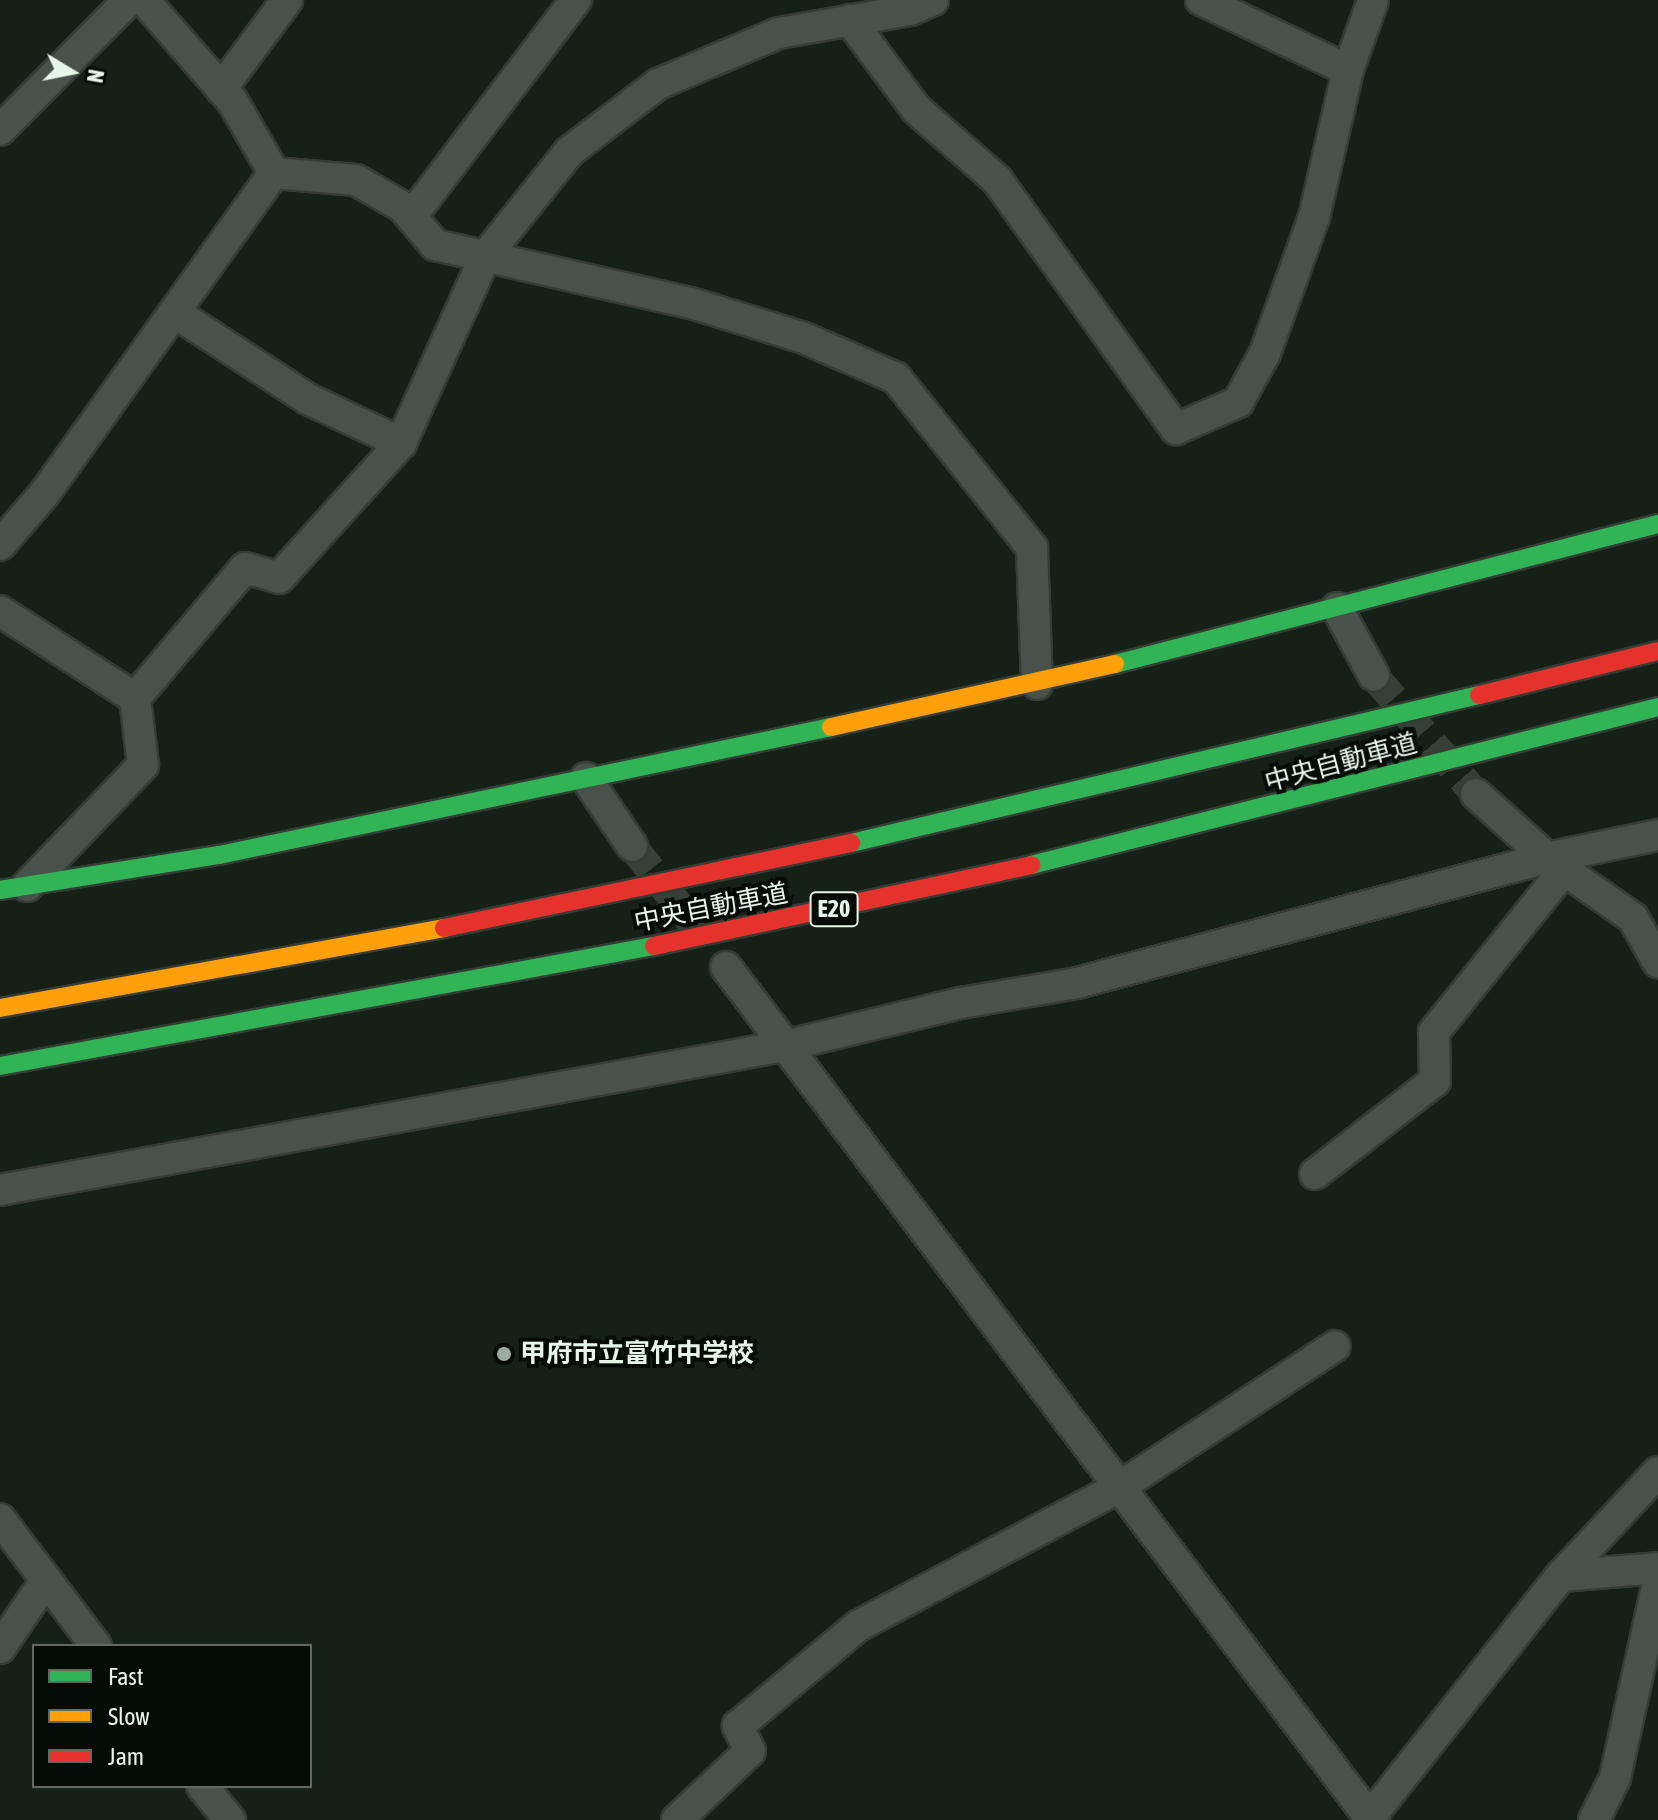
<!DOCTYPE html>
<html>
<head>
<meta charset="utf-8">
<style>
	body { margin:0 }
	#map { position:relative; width:1658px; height:1820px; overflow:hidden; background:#152017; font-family:"Asap Condensed","Noto Sans JP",sans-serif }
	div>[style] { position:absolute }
	.street-tunnel>* { height:30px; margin-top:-15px; transform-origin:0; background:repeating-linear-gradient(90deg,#354037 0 30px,transparent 0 45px) }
	.roads { filter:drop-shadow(2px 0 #343c35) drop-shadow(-2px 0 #343c35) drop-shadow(0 2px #343c35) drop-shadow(0 -2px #343c35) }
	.street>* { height:30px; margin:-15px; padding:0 15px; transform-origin:15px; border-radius:15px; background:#48524a }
	.fast>* { height:18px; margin:-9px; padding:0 9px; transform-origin:9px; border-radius:9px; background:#30b455 }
	.slow>* { height:18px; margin:-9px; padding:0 9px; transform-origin:9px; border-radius:9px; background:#ff9f0a }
	.jam>* { height:18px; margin:-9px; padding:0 9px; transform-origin:9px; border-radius:9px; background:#e5322d }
	.dots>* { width:22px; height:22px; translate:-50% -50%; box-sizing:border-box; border:4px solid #040c05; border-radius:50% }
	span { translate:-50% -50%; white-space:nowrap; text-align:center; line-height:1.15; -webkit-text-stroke:8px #040c05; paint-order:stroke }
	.shield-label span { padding:2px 6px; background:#040c05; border:2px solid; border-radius:6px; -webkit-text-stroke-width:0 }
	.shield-label { font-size:24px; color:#e8f6ea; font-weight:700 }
	.street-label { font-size:26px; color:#e8f6ea }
	.poi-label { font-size:26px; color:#e8f6ea; font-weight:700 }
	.left { translate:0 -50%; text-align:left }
	.legend { position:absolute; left:32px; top:1644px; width:280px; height:144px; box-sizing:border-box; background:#040c05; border:2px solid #5f6a61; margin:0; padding:10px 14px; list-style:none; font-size:24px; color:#e8f6ea }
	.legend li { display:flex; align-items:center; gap:16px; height:40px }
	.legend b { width:40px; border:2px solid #5f6a61 }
	.north { position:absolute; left:32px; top:32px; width:80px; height:80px; -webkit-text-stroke:6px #040c05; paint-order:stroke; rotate:100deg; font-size:22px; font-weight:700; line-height:32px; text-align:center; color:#e8f6ea }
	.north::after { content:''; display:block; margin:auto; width:28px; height:36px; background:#e8f6ea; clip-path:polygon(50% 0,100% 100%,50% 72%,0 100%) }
</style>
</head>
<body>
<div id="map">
	<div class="street-tunnel">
		<i style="left:1374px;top:676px;width:156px;rotate:49.2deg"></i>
		<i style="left:632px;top:846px;width:130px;rotate:51.9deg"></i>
	</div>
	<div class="roads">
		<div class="street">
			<i style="left:144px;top:0;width:135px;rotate:48.9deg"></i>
			<i style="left:233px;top:102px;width:82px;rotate:60deg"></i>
			<i style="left:274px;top:173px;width:82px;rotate:4.9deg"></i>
			<i style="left:356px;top:180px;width:54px;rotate:29.9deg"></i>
			<i style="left:403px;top:207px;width:50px;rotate:49.9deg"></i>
			<i style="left:435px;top:245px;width:262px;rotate:12.8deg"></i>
			<i style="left:691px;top:303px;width:118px;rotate:17.2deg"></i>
			<i style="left:804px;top:338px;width:100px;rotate:23.5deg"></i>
			<i style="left:896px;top:378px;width:218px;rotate:51.3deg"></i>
			<i style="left:1032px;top:548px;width:136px;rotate:87.9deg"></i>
			<i style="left:850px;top:20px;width:111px;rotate:53.4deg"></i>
			<i style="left:916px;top:109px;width:108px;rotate:41.2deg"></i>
			<i style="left:997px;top:180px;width:307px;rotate:54.3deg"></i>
			<i style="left:1176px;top:429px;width:68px;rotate:-23.5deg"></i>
			<i style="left:1238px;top:402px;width:56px;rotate:-61.1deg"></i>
			<i style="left:1265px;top:353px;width:145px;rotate:-70.2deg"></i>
			<i style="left:1314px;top:217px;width:151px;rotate:-77deg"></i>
			<i style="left:1348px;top:70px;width:163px;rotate:-154.5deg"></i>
			<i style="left:1348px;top:70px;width:74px;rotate:-70.3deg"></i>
			<i style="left:221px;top:89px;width:111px;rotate:-53.4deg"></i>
			<i style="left:0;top:130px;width:183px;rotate:-45.2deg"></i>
			<i style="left:411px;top:217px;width:273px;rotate:-52.8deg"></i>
			<i style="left:174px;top:312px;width:160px;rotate:33deg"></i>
			<i style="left:308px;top:399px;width:103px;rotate:25.3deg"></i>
			<i style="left:0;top:545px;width:67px;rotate:-49.2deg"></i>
			<i style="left:44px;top:494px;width:395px;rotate:-54.4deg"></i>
			<i style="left:1337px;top:608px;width:77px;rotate:61.4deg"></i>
			<i style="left:0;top:611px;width:161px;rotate:32.8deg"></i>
			<i style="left:135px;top:698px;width:170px;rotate:-49.8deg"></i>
			<i style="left:245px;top:568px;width:35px;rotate:16deg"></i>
			<i style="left:279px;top:578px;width:182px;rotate:-47.9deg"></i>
			<i style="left:401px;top:443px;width:204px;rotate:-65.7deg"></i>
			<i style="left:485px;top:257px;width:134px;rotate:-51.3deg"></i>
			<i style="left:569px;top:152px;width:112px;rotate:-37.4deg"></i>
			<i style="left:658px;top:84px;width:131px;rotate:-22.9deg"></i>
			<i style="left:779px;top:33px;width:133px;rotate:-10deg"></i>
			<i style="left:910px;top:10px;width:25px;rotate:-23deg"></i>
			<i style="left:586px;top:778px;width:82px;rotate:55.9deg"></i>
			<i style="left:1476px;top:794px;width:96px;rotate:42deg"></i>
			<i style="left:1547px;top:858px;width:105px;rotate:34.9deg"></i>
			<i style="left:1633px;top:918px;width:51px;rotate:60.4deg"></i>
			<i style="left:27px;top:886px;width:168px;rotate:-46.2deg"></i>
			<i style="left:143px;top:765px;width:67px;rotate:-96.8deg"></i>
			<i style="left:726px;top:967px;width:1067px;rotate:52.88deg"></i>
			<i style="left:1315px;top:1174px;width:152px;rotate:-37.8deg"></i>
			<i style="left:1435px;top:1081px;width:49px;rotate:-91.2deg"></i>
			<i style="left:1434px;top:1032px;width:209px;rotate:-51.2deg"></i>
			<i style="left:0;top:1190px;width:797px;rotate:-10.41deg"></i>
			<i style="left:784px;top:1046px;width:182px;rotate:-13.7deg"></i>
			<i style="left:961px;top:1003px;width:118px;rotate:-9.8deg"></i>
			<i style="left:1077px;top:983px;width:486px;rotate:-14.9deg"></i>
			<i style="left:1547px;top:858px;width:113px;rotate:-11.7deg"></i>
			<i style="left:0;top:1519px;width:159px;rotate:52.9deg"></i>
			<i style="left:1561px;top:1576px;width:97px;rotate:-4.7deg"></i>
			<i style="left:0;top:1648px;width:82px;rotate:-55.9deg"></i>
			<i style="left:202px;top:1786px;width:44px;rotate:50.5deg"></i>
			<i style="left:677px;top:1820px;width:100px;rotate:-43.4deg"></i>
			<i style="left:750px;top:1751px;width:28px;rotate:-116deg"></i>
			<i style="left:738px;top:1726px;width:156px;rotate:-39.8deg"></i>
			<i style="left:858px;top:1626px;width:294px;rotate:-28deg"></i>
			<i style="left:1118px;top:1488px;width:259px;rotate:-33.2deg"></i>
			<i style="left:1368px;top:1820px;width:311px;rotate:-51.7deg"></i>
			<i style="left:1561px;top:1576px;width:142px;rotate:-47deg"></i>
			<i style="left:1594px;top:1820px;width:47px;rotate:-63.4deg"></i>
			<i style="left:1615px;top:1778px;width:200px;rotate:-77.6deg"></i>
		</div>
		<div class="fast">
			<i style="left:1115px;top:664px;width:561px;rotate:-14.46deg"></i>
			<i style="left:851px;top:843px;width:645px;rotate:-13.26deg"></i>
			<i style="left:1031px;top:865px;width:647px;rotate:-14.14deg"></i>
			<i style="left:0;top:890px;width:222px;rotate:-9.1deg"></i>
			<i style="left:219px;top:855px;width:625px;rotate:-11.81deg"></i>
			<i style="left:0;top:1066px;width:665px;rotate:-10.4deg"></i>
		</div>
		<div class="slow">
			<i style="left:831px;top:727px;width:291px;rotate:-12.5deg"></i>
			<i style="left:0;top:1008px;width:451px;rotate:-10.2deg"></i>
		</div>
		<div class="jam">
			<i style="left:1479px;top:695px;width:184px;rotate:-13.8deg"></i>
			<i style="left:444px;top:928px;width:416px;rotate:-11.8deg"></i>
			<i style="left:654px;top:946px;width:386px;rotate:-12.1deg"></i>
		</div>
	</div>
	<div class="dots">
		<i style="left:504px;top:1354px;background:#9eaba0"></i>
	</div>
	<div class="shield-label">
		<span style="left:834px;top:909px">E20</span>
	</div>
	<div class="street-label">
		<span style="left:1341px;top:763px;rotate:-15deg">中央自動車道</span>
		<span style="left:711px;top:908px;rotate:-11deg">中央自動車道</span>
	</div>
	<div class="poi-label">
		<span class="left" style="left:520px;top:1354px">甲府市立富竹中学校</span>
	</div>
	<ul class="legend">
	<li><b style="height:10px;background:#30b455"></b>Fast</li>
	<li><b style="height:10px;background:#ff9f0a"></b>Slow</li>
	<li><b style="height:10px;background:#e5322d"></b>Jam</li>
	</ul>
	<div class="north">N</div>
</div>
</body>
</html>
